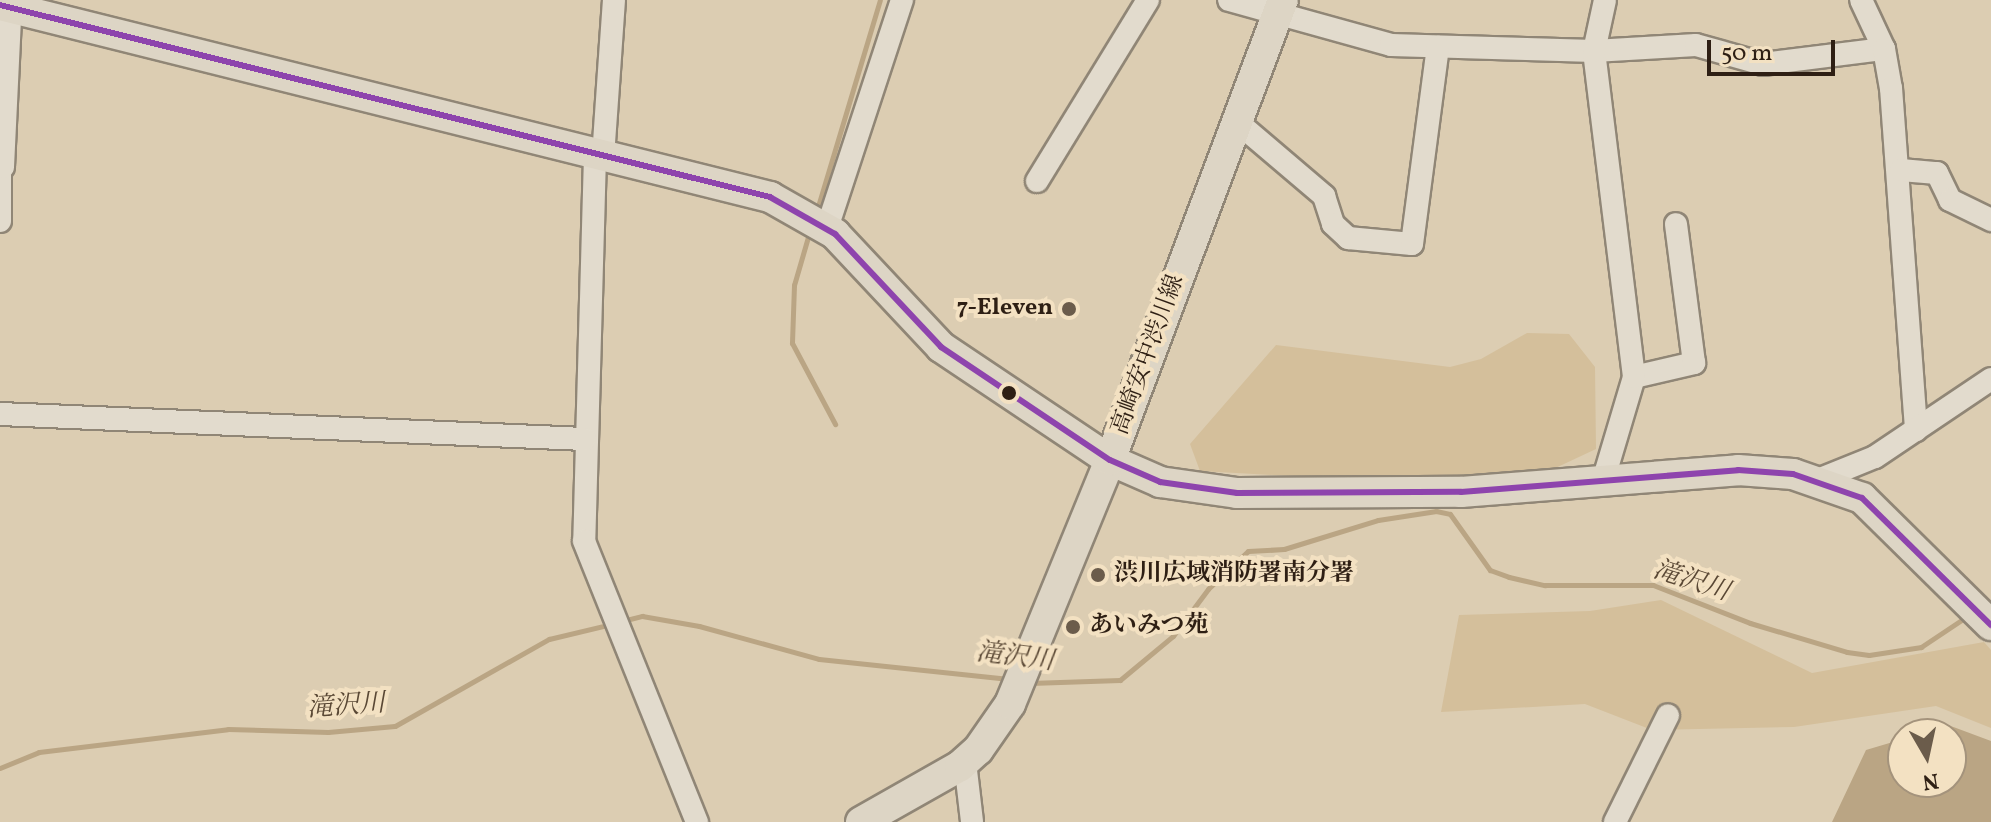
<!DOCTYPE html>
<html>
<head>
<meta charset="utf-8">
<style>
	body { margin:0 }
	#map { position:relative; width:1991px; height:822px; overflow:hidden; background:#dccdb2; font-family:Vollkorn,"Noto Serif JP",serif }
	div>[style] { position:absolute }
	.green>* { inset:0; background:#d4bf9b }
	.water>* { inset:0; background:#baa584 }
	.stream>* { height:5px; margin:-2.5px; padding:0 2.5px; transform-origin:2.5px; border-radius:2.5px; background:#baa584 }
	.roads { filter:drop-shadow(2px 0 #908676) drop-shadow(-2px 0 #908676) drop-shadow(0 2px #908676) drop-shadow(0 -2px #908676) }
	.minor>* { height:22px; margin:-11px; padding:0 11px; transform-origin:11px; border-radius:11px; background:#e2dbcd }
	.major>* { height:30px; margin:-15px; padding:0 15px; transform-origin:15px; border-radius:15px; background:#ddd5c5 }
	.bus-1>* { height:6px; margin:-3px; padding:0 3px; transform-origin:3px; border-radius:3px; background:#8e44ad }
	.dots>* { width:22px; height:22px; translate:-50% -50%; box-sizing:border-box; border:4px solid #f3e1c2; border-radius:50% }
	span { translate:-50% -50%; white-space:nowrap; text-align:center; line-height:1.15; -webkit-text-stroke:8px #f3e1c2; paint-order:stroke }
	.poi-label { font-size:24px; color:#2e1f14; font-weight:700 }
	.right { translate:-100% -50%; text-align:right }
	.left { translate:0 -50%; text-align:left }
	.street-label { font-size:24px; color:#2e1f14 }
	.water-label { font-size:26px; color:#5a4835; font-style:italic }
	.north { position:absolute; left:1887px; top:718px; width:80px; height:80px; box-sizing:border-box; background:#f3e1c2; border:2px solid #a4937c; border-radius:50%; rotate:171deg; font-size:22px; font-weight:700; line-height:32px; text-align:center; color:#2e1f14 }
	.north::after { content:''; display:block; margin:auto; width:28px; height:36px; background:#6b5c4b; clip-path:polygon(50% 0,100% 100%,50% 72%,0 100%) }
	.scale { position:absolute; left:1707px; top:40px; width:128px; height:36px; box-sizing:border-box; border:4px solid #2e1f14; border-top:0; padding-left:10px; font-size:24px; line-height:28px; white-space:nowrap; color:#2e1f14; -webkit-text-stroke:6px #f3e1c2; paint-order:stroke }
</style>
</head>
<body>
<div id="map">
	<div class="green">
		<i style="clip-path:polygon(1527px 333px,1569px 334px,1595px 367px,1596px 449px,1513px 488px,1200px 471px,1190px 444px,1276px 345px,1450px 367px,1481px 359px)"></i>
		<i style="clip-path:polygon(1661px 600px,1812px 673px,1984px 642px,1991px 650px,1991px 728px,1936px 706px,1794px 727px,1652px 730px,1585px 704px,1441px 712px,1459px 615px,1590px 611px)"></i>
	</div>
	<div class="water">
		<i style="clip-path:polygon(1948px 725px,1991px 741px,1991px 822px,1832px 822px,1866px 750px,1903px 739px,1903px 782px,1951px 782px,1951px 734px,1919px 734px)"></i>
	</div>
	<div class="stream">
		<i style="left:816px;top:213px;width:222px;rotate:-73.3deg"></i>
		<i style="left:810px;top:230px;width:57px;rotate:106.2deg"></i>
		<i style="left:794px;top:285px;width:58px;rotate:92deg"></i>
		<i style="left:792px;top:343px;width:92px;rotate:62deg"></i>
		<i style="left:622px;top:621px;width:21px;rotate:-14deg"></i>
		<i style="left:642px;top:616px;width:58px;rotate:10deg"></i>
		<i style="left:699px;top:626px;width:124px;rotate:15.4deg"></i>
		<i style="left:819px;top:659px;width:191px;rotate:6deg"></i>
		<i style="left:1030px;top:683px;width:90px;rotate:-1.9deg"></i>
		<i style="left:1120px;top:680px;width:69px;rotate:-39.7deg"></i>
		<i style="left:1173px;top:636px;width:59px;rotate:-53.3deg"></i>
		<i style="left:1208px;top:589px;width:55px;rotate:-43.5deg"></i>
		<i style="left:1248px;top:551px;width:36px;rotate:-3deg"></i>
		<i style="left:1284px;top:549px;width:98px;rotate:-17.1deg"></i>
		<i style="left:1378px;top:520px;width:59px;rotate:-8.8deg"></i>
		<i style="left:1436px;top:511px;width:14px;rotate:12deg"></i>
		<i style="left:1450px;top:514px;width:69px;rotate:54.5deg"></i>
		<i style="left:1490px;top:570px;width:20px;rotate:20deg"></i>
		<i style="left:1509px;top:577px;width:37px;rotate:13deg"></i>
		<i style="left:1545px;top:585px;width:108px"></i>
		<i style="left:1653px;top:585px;width:104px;rotate:21.4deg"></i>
		<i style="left:1750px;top:623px;width:101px;rotate:16.6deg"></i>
		<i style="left:1847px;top:652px;width:22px;rotate:8deg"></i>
		<i style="left:1869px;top:655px;width:53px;rotate:-8.7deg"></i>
		<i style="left:1921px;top:647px;width:54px;rotate:-33.7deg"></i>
		<i style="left:0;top:768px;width:42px;rotate:-22.3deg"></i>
		<i style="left:39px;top:752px;width:190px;rotate:-6.9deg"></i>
		<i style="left:228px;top:729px;width:100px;rotate:1.7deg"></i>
		<i style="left:328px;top:732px;width:67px;rotate:-5.1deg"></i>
		<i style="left:395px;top:726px;width:177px;rotate:-29.5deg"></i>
		<i style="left:549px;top:639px;width:65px;rotate:-13.4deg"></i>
	</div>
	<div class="roads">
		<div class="minor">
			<i style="left:1229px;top:0;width:168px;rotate:15.5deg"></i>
			<i style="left:1391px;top:45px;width:203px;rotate:1.7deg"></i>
			<i style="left:1594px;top:51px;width:102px;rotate:-3.4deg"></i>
			<i style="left:1696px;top:45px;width:70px;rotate:15.8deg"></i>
			<i style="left:1763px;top:64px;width:122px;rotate:-7.1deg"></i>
			<i style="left:1861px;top:0;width:54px;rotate:64.9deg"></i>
			<i style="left:1884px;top:49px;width:40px;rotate:80deg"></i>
			<i style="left:1891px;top:88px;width:343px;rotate:85.8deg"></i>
			<i style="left:1236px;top:121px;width:116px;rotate:40.4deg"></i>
			<i style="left:1324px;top:196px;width:29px;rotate:72deg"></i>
			<i style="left:1333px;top:224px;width:21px;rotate:43deg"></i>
			<i style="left:1348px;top:238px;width:64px;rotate:5.4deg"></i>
			<i style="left:1412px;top:244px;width:199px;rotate:-82.5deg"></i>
			<i style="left:595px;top:156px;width:385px;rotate:91.6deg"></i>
			<i style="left:584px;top:541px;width:303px;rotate:68.1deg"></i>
			<i style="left:603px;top:157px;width:157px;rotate:-86deg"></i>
			<i style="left:0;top:167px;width:54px;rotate:90deg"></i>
			<i style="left:3px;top:167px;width:167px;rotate:-87.3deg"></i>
			<i style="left:1901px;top:170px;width:36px;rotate:5deg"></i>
			<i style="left:1937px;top:173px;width:30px;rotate:64deg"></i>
			<i style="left:1950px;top:200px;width:46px;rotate:26deg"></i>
			<i style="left:1037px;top:181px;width:212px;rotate:-58.5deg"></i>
			<i style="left:827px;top:228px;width:240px;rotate:-71.8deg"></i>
			<i style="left:1634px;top:377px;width:62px;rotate:-13.1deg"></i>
			<i style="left:1694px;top:363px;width:140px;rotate:-97.4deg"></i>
			<i style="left:0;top:414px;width:585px;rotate:2.45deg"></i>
			<i style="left:1818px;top:480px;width:61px;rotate:-22deg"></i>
			<i style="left:1875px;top:457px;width:140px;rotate:-33.9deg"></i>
			<i style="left:1603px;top:481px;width:109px;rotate:-73.4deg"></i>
			<i style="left:1634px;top:377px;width:328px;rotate:-97deg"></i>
			<i style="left:1594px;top:51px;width:52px;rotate:-77.8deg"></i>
			<i style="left:965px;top:762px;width:60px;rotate:83.3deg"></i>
			<i style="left:1615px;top:822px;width:119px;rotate:-63.6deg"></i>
		</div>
		<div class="major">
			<i style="left:0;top:5px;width:794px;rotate:14deg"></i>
			<i style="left:770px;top:197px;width:75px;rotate:29.6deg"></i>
			<i style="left:835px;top:234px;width:155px;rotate:46.8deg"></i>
			<i style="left:941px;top:347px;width:203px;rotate:33.8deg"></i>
			<i style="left:1110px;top:460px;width:55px;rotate:23.7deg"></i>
			<i style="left:1160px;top:482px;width:78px;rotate:8.1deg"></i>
			<i style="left:1237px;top:493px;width:224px;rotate:-0.3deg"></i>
			<i style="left:1461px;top:492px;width:278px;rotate:-4.5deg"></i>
			<i style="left:1738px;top:470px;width:55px;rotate:4.2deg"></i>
			<i style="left:1793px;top:474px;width:73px;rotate:19.2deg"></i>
			<i style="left:1862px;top:498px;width:181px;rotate:44.6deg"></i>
			<i style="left:861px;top:822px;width:114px;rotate:-29.5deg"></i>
			<i style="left:960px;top:766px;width:24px;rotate:-42deg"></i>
			<i style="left:978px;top:750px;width:56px;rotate:-55.2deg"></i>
			<i style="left:1010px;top:704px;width:264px;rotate:-67.7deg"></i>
			<i style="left:1110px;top:460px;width:491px;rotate:-69.4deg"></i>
		</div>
	</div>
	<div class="bus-1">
		<i style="left:0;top:5px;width:794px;rotate:14deg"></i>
		<i style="left:770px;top:197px;width:75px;rotate:29.6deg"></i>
		<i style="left:835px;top:234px;width:155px;rotate:46.8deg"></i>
		<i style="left:941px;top:347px;width:203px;rotate:33.8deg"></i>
		<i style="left:1110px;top:460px;width:55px;rotate:23.7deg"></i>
		<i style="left:1160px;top:482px;width:78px;rotate:8.1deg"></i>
		<i style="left:1237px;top:493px;width:224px;rotate:-0.3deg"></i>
		<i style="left:1461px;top:492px;width:278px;rotate:-4.5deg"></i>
		<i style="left:1738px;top:470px;width:55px;rotate:4.2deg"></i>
		<i style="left:1793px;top:474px;width:73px;rotate:19.2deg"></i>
		<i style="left:1862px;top:498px;width:181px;rotate:44.6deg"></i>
	</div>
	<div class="dots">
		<i style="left:1069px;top:309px;background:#6b5c4b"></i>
		<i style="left:1009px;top:393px;background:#2e1f14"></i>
		<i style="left:1098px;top:575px;background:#6b5c4b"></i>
		<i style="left:1073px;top:627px;background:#6b5c4b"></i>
	</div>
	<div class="poi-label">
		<span class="right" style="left:1053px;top:309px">7-Eleven</span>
		<span class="left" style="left:1114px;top:575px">渋川広域消防署南分署</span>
		<span class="left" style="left:1089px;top:627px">あいみつ苑</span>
	</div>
	<div class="street-label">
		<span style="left:1149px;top:355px;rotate:-70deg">高崎安中渋川線</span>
	</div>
	<div class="water-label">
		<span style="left:1691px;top:582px;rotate:18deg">滝沢川</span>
		<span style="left:1015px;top:658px;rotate:7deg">滝沢川</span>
		<span style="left:346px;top:707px;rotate:-4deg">滝沢川</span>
	</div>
	<div class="north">N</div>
	<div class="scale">50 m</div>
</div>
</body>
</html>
